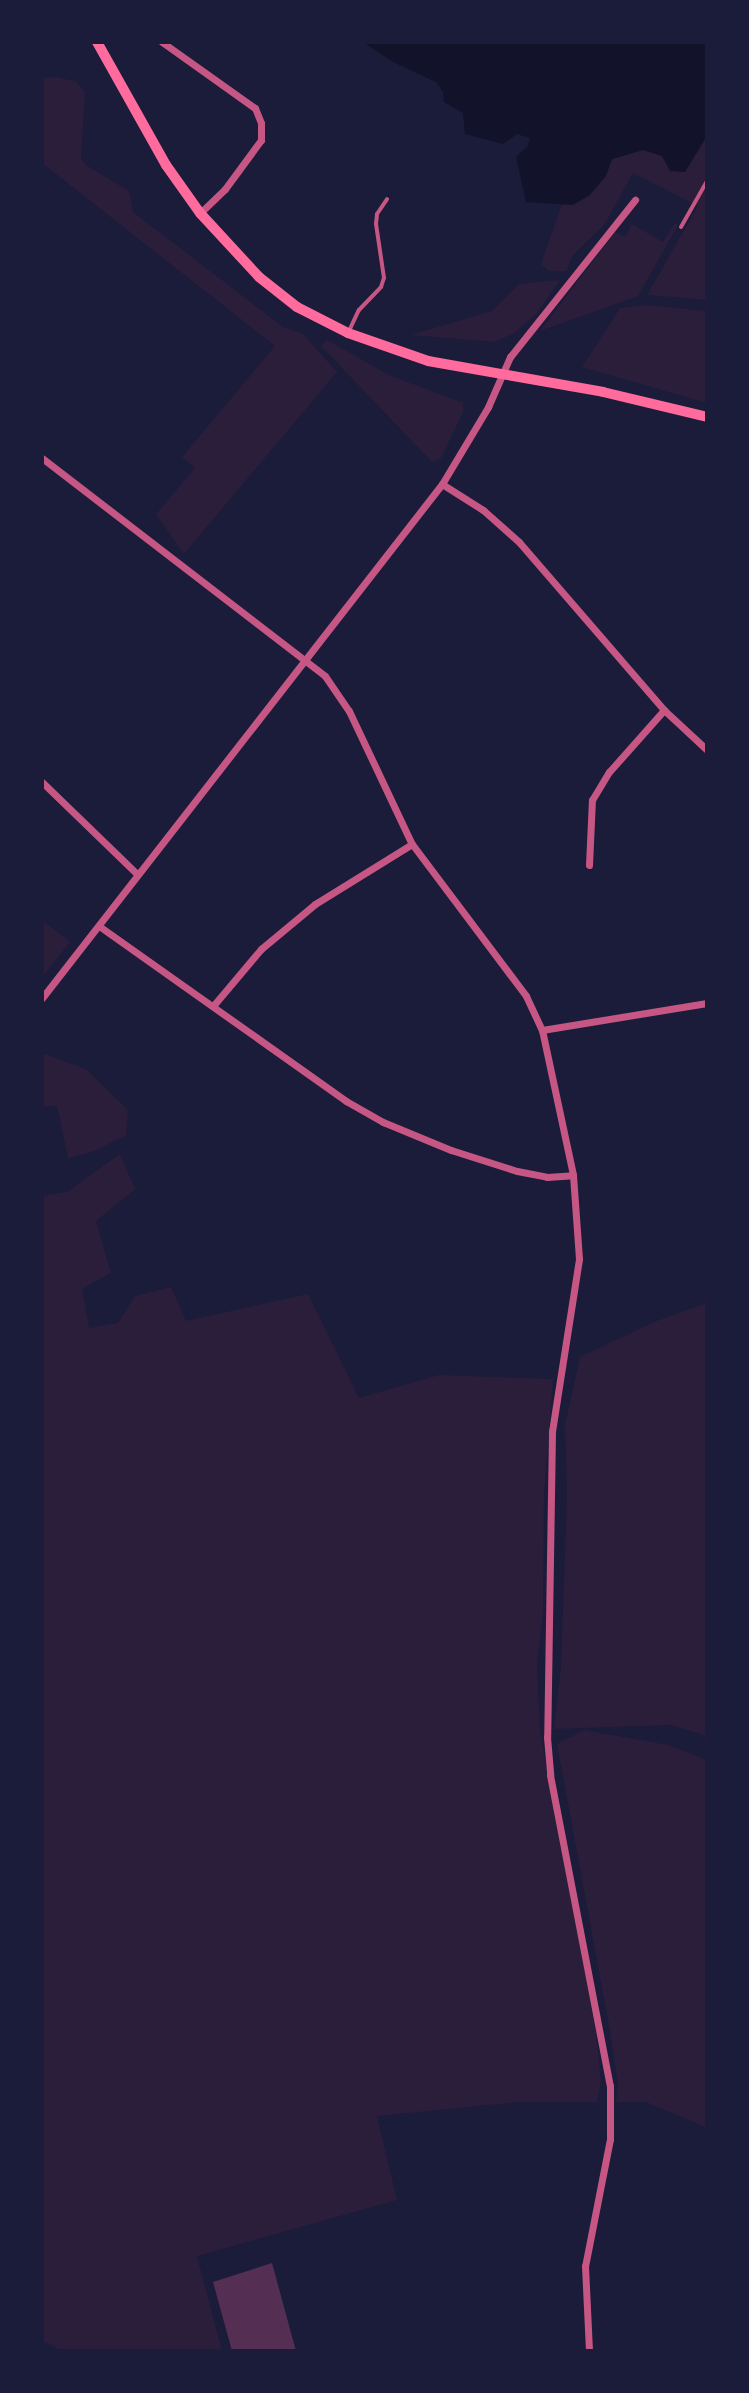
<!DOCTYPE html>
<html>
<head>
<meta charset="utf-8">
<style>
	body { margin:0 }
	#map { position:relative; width:749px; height:2393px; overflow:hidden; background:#1b1b3a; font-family:"PT Sans",sans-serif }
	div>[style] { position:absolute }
	.green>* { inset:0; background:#2a1e3b }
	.water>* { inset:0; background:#12122b }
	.building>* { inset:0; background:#542f53 }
	.service>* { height:4px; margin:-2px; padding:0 2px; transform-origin:2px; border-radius:2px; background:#c65784 }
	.minor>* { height:7px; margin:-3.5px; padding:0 3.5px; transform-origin:3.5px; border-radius:3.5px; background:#c65784 }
	.secondary>* { height:10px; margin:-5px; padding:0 5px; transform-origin:5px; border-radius:5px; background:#ff6b9d }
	span { translate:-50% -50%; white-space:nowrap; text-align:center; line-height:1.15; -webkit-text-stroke:6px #1b1b3a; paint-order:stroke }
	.frame { position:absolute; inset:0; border:44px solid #1b1b3a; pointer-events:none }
</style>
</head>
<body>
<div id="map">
	<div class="green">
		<i style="clip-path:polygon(54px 77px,75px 81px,85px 92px,81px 158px,86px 165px,129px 191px,133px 212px,283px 327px,303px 334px,337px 372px,184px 554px,156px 514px,195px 468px,182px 457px,275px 346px,42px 163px,42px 78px)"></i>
		<i style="clip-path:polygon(707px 136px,707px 300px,647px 295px,698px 206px,633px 173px,604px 225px,573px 255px,566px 271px,549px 271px,541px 264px,562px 204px,573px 205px,606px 176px,612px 159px,643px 150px,662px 156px,700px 146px)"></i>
		<i style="clip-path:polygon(675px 223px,678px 225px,638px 296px,540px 331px,615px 232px,625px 237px,632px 224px,663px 242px)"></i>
		<i style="clip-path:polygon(560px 280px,537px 313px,513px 334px,494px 342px,411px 335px,492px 311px,519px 284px)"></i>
		<i style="clip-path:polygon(647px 305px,707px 311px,707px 403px,582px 367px,620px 308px)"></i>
		<i style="clip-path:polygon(327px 340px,389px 375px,463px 403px,463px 412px,441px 458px,432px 462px,321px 346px)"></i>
		<i style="clip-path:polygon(42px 920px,70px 942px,42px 977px)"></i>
		<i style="clip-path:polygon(42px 1053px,86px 1069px,128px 1110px,126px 1135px,95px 1151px,68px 1158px,57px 1106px,42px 1107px)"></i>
		<i style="clip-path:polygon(120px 1154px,135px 1189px,96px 1221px,111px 1273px,82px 1289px,89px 1328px,118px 1323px,135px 1296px,171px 1287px,186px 1321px,308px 1294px,359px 1398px,439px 1375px,553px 1379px,544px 1493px,543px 1610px,537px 1666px,540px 1730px,596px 2033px,601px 2082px,597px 2102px,520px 2102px,377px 2116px,397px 2200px,197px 2256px,222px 2351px,63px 2351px,42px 2341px,42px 1196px,67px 1192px)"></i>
		<i style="clip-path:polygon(707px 1303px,707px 1736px,671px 1725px,554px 1729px,561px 1666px,567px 1494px,565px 1425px,580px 1357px,654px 1322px)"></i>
		<i style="clip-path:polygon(584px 1730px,668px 1745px,707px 1760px,707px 2128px,646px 2102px,616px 2102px,618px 2084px,610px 2031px,557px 1744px)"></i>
	</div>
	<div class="water">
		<i style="clip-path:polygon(363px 42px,707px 42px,707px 136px,685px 172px,670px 171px,662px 156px,643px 150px,612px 159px,606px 176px,590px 195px,573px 205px,526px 202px,516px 157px,528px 146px,530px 138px,517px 134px,503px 144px,465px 134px,463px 113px,444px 102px,443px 92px,436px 82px,393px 62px)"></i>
	</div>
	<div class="building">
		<i style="clip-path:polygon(272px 2263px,296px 2351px,232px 2351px,213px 2282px)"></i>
	</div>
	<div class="service">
		<i style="left:681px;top:227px;width:53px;rotate:-60.5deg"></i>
		<i style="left:349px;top:331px;width:23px;rotate:-65deg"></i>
		<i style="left:359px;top:310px;width:32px;rotate:-46deg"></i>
		<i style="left:381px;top:287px;width:9px;rotate:-72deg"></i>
		<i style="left:384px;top:278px;width:55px;rotate:-98.4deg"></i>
		<i style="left:376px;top:224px;width:10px;rotate:-84deg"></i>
		<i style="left:377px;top:214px;width:18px;rotate:-56deg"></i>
	</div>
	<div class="minor">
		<i style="left:162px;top:42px;width:114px;rotate:35.4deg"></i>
		<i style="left:255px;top:108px;width:16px;rotate:68deg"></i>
		<i style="left:261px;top:123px;width:17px;rotate:90deg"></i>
		<i style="left:261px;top:140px;width:61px;rotate:126.3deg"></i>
		<i style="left:225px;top:189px;width:35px;rotate:136deg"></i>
		<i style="left:42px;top:458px;width:357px;rotate:37.6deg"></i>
		<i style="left:325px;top:676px;width:42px;rotate:55.6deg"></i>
		<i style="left:349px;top:711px;width:147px;rotate:64.7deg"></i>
		<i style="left:412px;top:844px;width:190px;rotate:53.1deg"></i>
		<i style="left:526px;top:996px;width:38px;rotate:65deg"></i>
		<i style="left:542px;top:1030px;width:148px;rotate:77.9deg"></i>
		<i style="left:573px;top:1175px;width:84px;rotate:85.9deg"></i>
		<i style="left:579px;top:1259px;width:175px;rotate:98.9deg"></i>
		<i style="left:552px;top:1432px;width:305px;rotate:90.9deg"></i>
		<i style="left:547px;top:1737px;width:38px;rotate:85deg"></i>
		<i style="left:550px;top:1775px;width:317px;rotate:79.1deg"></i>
		<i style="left:610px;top:2086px;width:53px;rotate:90deg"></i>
		<i style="left:610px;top:2139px;width:129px;rotate:101.1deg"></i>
		<i style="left:585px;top:2266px;width:85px;rotate:87.3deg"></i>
		<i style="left:442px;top:484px;width:49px;rotate:32.4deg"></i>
		<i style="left:483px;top:510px;width:48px;rotate:41.6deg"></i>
		<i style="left:519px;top:542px;width:222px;rotate:49.2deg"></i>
		<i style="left:664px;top:710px;width:59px;rotate:42.9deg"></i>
		<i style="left:42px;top:782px;width:132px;rotate:44.1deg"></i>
		<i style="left:589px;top:865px;width:65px;rotate:-87.4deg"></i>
		<i style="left:592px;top:800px;width:33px;rotate:-59deg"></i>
		<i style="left:609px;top:772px;width:83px;rotate:-48.4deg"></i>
		<i style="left:99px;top:926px;width:303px;rotate:35.3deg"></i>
		<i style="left:346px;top:1101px;width:43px;rotate:29.6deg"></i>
		<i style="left:383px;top:1122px;width:74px;rotate:22.4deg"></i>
		<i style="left:451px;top:1150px;width:69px;rotate:17.7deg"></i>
		<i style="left:517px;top:1171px;width:31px;rotate:11deg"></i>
		<i style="left:547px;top:1177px;width:26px;rotate:-4deg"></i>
		<i style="left:42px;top:998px;width:651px;rotate:-52.11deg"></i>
		<i style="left:442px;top:484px;width:90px;rotate:-59.1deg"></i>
		<i style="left:488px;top:407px;width:55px;rotate:-66.3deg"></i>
		<i style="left:510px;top:357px;width:201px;rotate:-51.5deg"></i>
		<i style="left:213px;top:1006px;width:75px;rotate:-49.9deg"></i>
		<i style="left:261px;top:949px;width:70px;rotate:-39.8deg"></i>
		<i style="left:315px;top:904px;width:114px;rotate:-31.7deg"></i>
		<i style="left:542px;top:1030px;width:167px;rotate:-9.3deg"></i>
	</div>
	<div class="secondary">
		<i style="left:97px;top:42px;width:141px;rotate:60.7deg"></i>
		<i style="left:166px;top:165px;width:59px;rotate:54.7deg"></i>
		<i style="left:200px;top:213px;width:87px;rotate:47.3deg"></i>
		<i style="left:259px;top:277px;width:48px;rotate:38.3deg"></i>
		<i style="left:297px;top:307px;width:57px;rotate:27deg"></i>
		<i style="left:348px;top:333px;width:85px;rotate:19.3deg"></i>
		<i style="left:428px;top:361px;width:178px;rotate:10deg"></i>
		<i style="left:603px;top:392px;width:107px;rotate:13.5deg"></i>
	</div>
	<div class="frame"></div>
</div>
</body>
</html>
